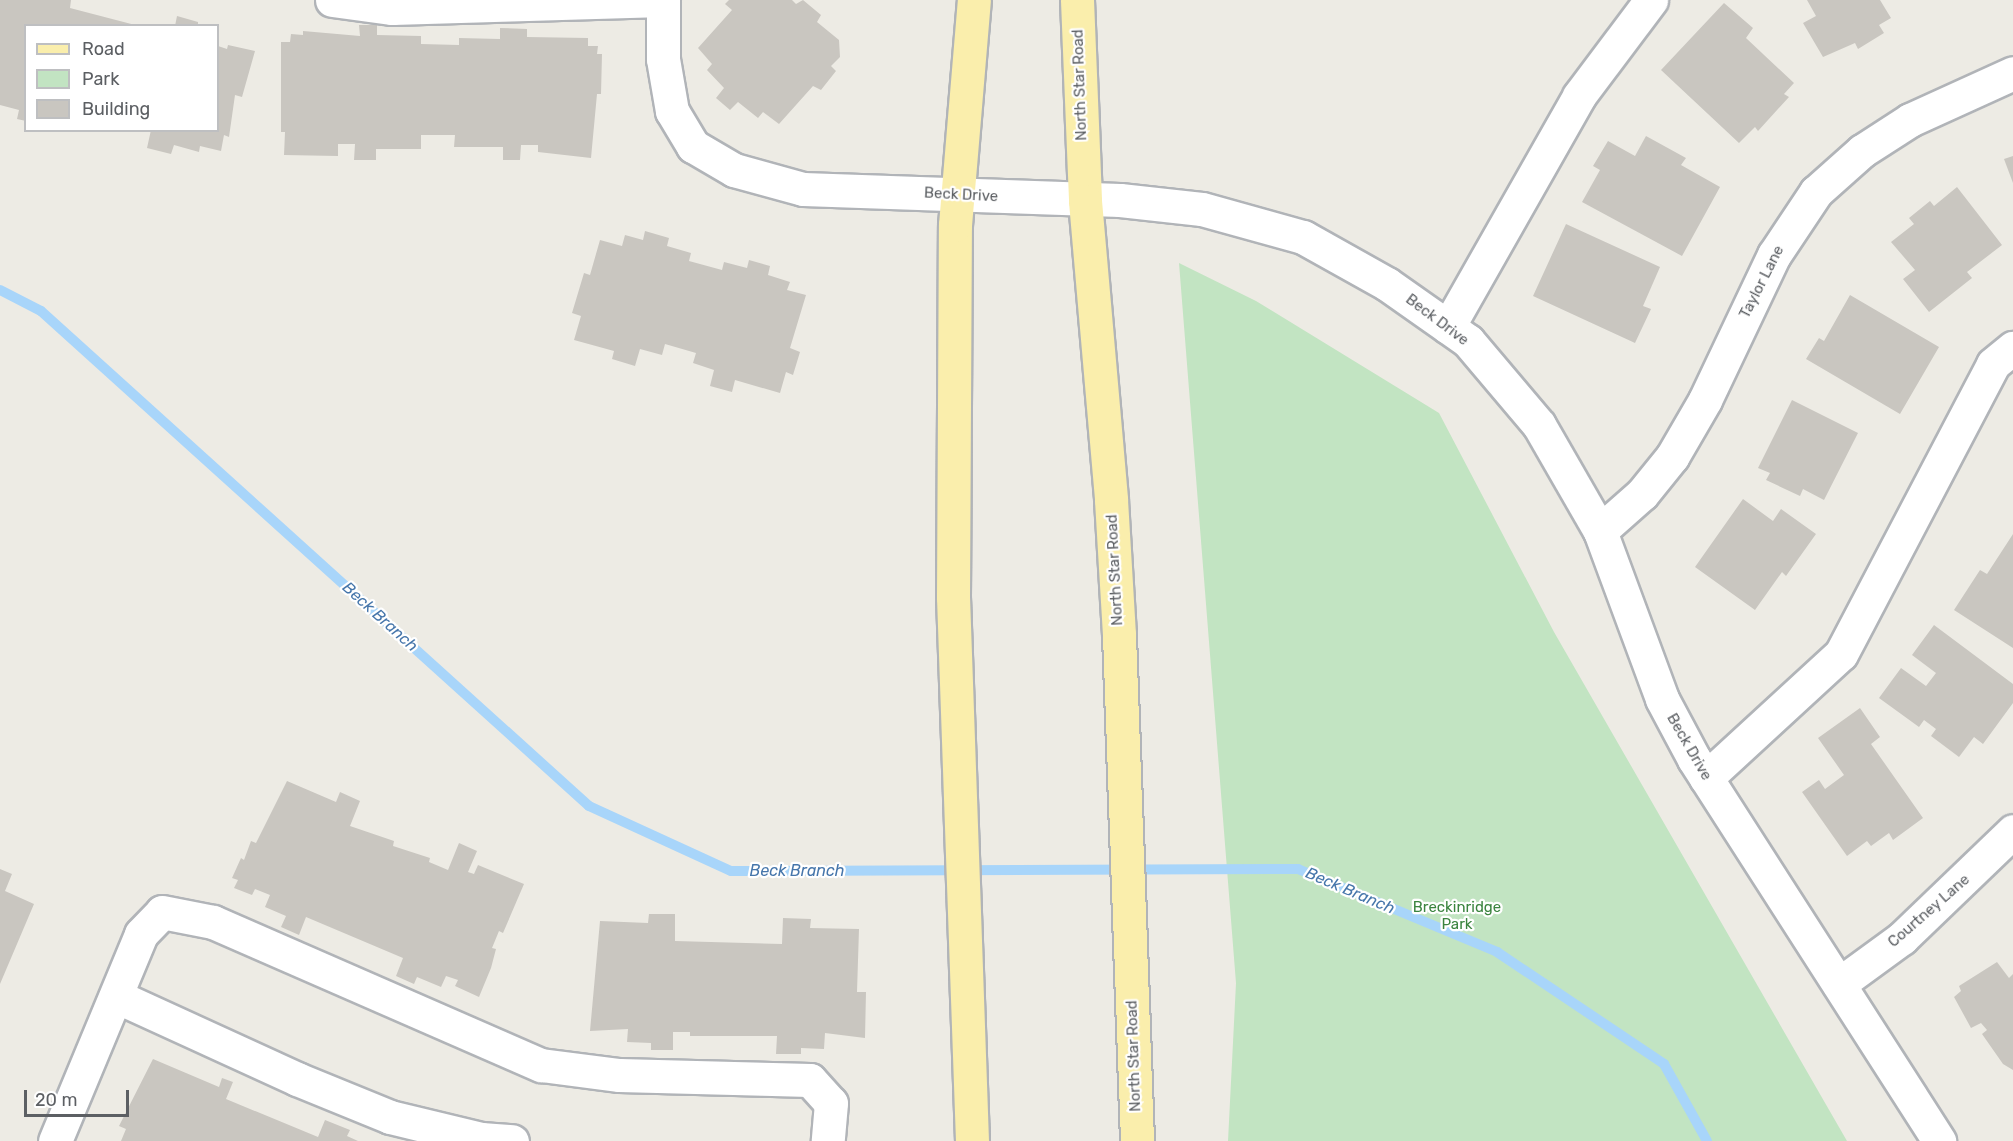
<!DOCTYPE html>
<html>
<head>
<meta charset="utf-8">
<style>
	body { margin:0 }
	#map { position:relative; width:2013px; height:1141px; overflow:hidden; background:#edebe4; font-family:Rubik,sans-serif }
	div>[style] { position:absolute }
	.green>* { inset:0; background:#c2e4c2 }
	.stream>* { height:10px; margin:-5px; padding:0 5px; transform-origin:5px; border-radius:5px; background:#a8d5fa }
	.building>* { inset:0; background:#c9c6c0 }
	.roads { filter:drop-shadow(2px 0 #b1b4b8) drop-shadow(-2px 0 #b1b4b8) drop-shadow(0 2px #b1b4b8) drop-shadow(0 -2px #b1b4b8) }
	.minor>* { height:33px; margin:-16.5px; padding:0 16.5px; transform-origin:16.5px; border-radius:16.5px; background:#fff }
	.major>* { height:33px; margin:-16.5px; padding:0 16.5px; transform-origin:16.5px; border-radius:16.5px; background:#faeeac }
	span { translate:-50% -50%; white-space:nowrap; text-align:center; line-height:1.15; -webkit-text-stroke:4.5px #fff; paint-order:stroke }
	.street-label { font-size:15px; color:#5c5f63 }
	.park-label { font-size:15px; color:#3b843f }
	.water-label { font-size:16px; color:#4676ab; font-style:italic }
	.legend { position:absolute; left:24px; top:24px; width:195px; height:108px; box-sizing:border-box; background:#fff; border:2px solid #bebfc1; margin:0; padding:8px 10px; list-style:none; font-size:18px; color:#5c5f63 }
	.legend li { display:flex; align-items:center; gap:12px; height:30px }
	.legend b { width:30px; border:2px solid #bebfc1 }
	.scale { position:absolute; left:24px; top:1090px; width:105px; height:27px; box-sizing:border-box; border:3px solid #5c5f63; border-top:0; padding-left:8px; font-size:18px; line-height:21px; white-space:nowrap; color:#5c5f63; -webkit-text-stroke:4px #fff; paint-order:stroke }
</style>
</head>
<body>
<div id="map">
	<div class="green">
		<i style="clip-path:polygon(1179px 263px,1256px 301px,1439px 413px,1554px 632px,1847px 1141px,1228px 1141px,1236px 983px)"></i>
	</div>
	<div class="stream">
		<i style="left:0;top:290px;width:46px;rotate:27.1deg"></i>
		<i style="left:41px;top:311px;width:738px;rotate:42.09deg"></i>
		<i style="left:589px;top:806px;width:156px;rotate:24.6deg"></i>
		<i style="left:731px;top:871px;width:567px;rotate:-0.2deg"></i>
		<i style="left:1298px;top:869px;width:216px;rotate:22.6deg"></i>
		<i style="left:1497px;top:952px;width:201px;rotate:33.8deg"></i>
		<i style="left:1664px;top:1064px;width:88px;rotate:60.8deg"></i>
	</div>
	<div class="building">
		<i style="clip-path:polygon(0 0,71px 0,70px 8px,139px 26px,26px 26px,26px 121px,17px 119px,19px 110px,0 105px)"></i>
		<i style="clip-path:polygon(729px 0,792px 0,796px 4px,803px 0,821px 15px,817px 22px,839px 40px,840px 57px,831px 66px,836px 71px,821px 90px,813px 86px,779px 124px,763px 112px,758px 118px,738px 102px,730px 110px,716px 98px,724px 88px,707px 70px,712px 64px,698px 48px,732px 10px,725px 4px)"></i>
		<i style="clip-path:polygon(1807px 0,1880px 0,1891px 18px,1879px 25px,1884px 33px,1858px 49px,1855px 43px,1823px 57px,1803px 23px,1816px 16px)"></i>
		<i style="clip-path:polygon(1724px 3px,1753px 28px,1746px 38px,1794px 83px,1784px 94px,1789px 97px,1758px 131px,1755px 127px,1739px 143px,1661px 70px)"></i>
		<i style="clip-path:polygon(177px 16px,198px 22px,198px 26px,175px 26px)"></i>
		<i style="clip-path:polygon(359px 25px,377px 25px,377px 35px,421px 36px,421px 44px,459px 45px,459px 38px,500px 39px,500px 28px,527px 29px,527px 37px,588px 38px,588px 46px,598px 46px,597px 54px,602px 54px,601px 94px,597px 94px,591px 158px,538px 152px,538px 145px,521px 145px,520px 160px,503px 160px,503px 147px,454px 147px,455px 135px,421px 135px,421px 149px,376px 149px,376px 160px,354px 160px,355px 144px,338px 144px,338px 156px,284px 155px,285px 132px,281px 132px,281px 42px,290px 42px,291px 34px,303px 35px,303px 31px,360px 36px)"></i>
		<i style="clip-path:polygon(228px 45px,255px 51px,242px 97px,235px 95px,229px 137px,224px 135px,221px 151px,200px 146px,199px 152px,174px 145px,171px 154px,147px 148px,151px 130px,218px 130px,218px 46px,227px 49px)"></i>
		<i style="clip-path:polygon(1646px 136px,1686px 158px,1681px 165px,1720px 187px,1682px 256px,1582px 202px,1600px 170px,1593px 166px,1608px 141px,1635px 156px)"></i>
		<i style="clip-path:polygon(2013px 156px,2013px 183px,2004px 159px)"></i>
		<i style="clip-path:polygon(1957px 187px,2002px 245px,1967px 272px,1972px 278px,1929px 312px,1903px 279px,1915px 270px,1891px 242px,1914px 224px,1909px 218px,1930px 201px,1934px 206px)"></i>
		<i style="clip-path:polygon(1566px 224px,1660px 267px,1643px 306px,1651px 309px,1635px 343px,1533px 296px)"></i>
		<i style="clip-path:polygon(645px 231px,669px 238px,667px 246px,691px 253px,689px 261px,722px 270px,724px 262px,747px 268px,749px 260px,770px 266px,768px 275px,790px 282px,787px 290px,806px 295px,790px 348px,800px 352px,793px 375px,786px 372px,780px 393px,735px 380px,732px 392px,710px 386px,714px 370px,693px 363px,696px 353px,665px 344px,662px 355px,640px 349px,635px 366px,612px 359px,614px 351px,574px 340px,581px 316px,572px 313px,584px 273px,590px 275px,600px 240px,622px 246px,625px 235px,643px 240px)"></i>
		<i style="clip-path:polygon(1850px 295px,1939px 347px,1900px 414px,1806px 359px,1819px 338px,1824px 341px)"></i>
		<i style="clip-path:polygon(1792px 400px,1858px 433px,1824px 500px,1803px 489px,1800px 496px,1766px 480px,1770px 473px,1758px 468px)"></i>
		<i style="clip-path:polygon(1743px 499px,1773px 521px,1781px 509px,1816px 534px,1786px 576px,1782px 572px,1755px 610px,1695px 567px)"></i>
		<i style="clip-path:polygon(2013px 534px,2013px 648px,1954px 610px,1980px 570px,1987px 574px)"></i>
		<i style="clip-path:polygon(1934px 625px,2013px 684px,2013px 703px,1983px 744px,1974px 737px,1959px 757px,1931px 736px,1936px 729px,1924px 720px,1919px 727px,1879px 698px,1901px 668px,1926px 686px,1936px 673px,1912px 655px)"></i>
		<i style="clip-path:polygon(1860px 708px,1880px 737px,1871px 744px,1923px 818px,1893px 840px,1889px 833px,1871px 846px,1867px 841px,1847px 856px,1802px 792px,1819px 780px,1825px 789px,1844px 775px,1818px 738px)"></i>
		<i style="clip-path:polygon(287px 781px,336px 802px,340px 792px,360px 801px,350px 826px,394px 841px,393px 846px,430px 858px,429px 862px,448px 870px,459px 843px,477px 851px,468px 872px,474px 874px,478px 865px,524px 884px,503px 933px,499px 931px,492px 948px,496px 949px,491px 968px,479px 997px,455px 986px,458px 980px,446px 976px,441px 987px,417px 977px,414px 984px,396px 976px,403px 958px,306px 917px,299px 935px,281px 927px,286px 916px,265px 907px,270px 895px,255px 889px,252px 895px,234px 888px,238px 880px,232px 878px,241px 858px,244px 860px,251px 841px,256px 843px)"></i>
		<i style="clip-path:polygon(0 869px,12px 874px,5px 891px,34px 904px,0 984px)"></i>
		<i style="clip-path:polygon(649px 914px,675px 914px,675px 941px,782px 944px,783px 918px,811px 919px,810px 928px,859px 929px,857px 992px,866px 992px,865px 1038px,825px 1033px,824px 1049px,801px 1048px,801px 1054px,776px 1054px,777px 1036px,690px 1036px,690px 1032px,673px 1032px,673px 1050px,651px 1050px,651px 1043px,627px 1042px,628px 1029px,590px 1031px,600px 921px,648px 923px)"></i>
		<i style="clip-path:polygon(1997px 962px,2009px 978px,2013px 974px,2013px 1070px,2003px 1064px,1982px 1034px,1987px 1030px,1981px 1023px,1971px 1028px,1954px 997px,1961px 991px,1959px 986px)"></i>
		<i style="clip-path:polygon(153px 1059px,219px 1087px,222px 1078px,233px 1082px,226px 1099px,318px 1137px,325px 1120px,350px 1130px,347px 1136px,358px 1141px,121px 1141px,126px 1129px,119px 1126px)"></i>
	</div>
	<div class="roads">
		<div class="minor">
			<i style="left:332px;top:0;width:61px;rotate:7.6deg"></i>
			<i style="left:392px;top:8px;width:271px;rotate:-1.7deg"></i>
			<i style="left:663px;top:0;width:59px;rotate:90deg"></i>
			<i style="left:663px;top:59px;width:53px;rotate:80.2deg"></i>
			<i style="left:672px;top:111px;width:41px;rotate:59deg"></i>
			<i style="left:693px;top:146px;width:48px;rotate:30.3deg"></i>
			<i style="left:734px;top:170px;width:72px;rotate:15.4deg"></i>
			<i style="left:803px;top:189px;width:317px;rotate:2deg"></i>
			<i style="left:1120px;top:200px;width:82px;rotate:6.3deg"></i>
			<i style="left:1202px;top:209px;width:105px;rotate:15.5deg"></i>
			<i style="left:1303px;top:237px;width:96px;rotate:29.2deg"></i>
			<i style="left:1387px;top:284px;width:99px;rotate:35.1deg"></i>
			<i style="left:1468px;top:341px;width:110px;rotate:49.8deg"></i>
			<i style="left:1539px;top:425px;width:122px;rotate:60.1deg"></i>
			<i style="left:1600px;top:531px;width:179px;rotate:69.7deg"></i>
			<i style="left:1662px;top:699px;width:68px;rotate:61.9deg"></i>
			<i style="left:1694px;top:759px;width:454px;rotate:57.3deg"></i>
			<i style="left:1448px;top:327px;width:266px;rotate:-60.4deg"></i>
			<i style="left:1579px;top:96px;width:120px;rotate:-53.1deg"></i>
			<i style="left:1600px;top:531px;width:56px;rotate:-41.4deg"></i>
			<i style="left:1642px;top:494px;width:48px;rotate:-51deg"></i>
			<i style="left:1672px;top:457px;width:66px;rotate:-59.9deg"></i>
			<i style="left:1705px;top:400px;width:161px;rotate:-64.6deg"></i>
			<i style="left:1774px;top:255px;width:76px;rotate:-56.3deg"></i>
			<i style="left:1816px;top:192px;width:62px;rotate:-41.7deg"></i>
			<i style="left:1862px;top:151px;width:57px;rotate:-32.9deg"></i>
			<i style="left:1910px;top:120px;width:113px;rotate:-24.5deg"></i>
			<i style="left:1706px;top:778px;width:183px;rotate:-42.6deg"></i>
			<i style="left:1841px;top:654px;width:327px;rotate:-62.3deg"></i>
			<i style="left:1993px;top:364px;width:26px;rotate:-39deg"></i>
			<i style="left:1839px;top:984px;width:78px;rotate:-36.1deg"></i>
			<i style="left:1902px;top:938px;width:154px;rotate:-43.9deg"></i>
			<i style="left:116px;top:996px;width:199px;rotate:24.6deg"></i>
			<i style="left:297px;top:1079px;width:100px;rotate:22.2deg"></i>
			<i style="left:390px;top:1117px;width:94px;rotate:13.6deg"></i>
			<i style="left:481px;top:1139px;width:31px;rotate:4deg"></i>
			<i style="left:55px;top:1141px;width:224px;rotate:-67.4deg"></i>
			<i style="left:141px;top:934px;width:30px;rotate:-46deg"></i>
			<i style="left:162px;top:912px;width:52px;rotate:11.1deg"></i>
			<i style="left:213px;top:922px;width:358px;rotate:23.6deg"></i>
			<i style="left:541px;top:1065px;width:79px;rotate:7.3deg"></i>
			<i style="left:619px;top:1075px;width:191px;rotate:1.5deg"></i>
			<i style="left:810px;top:1080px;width:31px;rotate:48deg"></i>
			<i style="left:831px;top:1103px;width:38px;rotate:95deg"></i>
		</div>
		<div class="major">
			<i style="left:1077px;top:0;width:201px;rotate:87.7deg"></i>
			<i style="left:1085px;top:201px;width:300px;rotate:85deg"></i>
			<i style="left:1111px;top:500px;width:135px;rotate:86.6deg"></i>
			<i style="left:1119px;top:635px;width:506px;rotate:87.96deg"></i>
			<i style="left:972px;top:1141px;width:544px;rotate:-92deg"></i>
			<i style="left:953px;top:597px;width:372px;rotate:-89.7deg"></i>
			<i style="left:955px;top:225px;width:226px;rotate:-85.2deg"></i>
		</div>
	</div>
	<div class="street-label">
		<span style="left:1080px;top:85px;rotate:-92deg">North Star Road</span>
		<span style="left:961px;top:195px;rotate:3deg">Beck Drive</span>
		<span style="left:1762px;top:282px;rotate:-63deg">Taylor Lane</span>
		<span style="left:1437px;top:320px;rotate:37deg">Beck Drive</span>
		<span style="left:1115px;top:570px;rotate:-93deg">North Star Road</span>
		<span style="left:1689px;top:747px;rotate:60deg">Beck Drive</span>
		<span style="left:1929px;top:911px;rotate:-41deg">Courtney Lane</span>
		<span style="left:1134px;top:1056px;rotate:-92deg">North Star Road</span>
	</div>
	<div class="park-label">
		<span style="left:1457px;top:916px">Breckinridge<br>Park</span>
	</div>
	<div class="water-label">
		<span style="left:380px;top:617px;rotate:42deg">Beck Branch</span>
		<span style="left:797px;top:871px">Beck Branch</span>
		<span style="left:1350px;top:891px;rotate:23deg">Beck Branch</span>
	</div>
	<ul class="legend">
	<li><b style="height:8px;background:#faeeac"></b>Road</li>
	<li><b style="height:16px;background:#c2e4c2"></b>Park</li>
	<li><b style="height:16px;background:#c9c6c0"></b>Building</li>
	</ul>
	<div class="scale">20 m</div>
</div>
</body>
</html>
